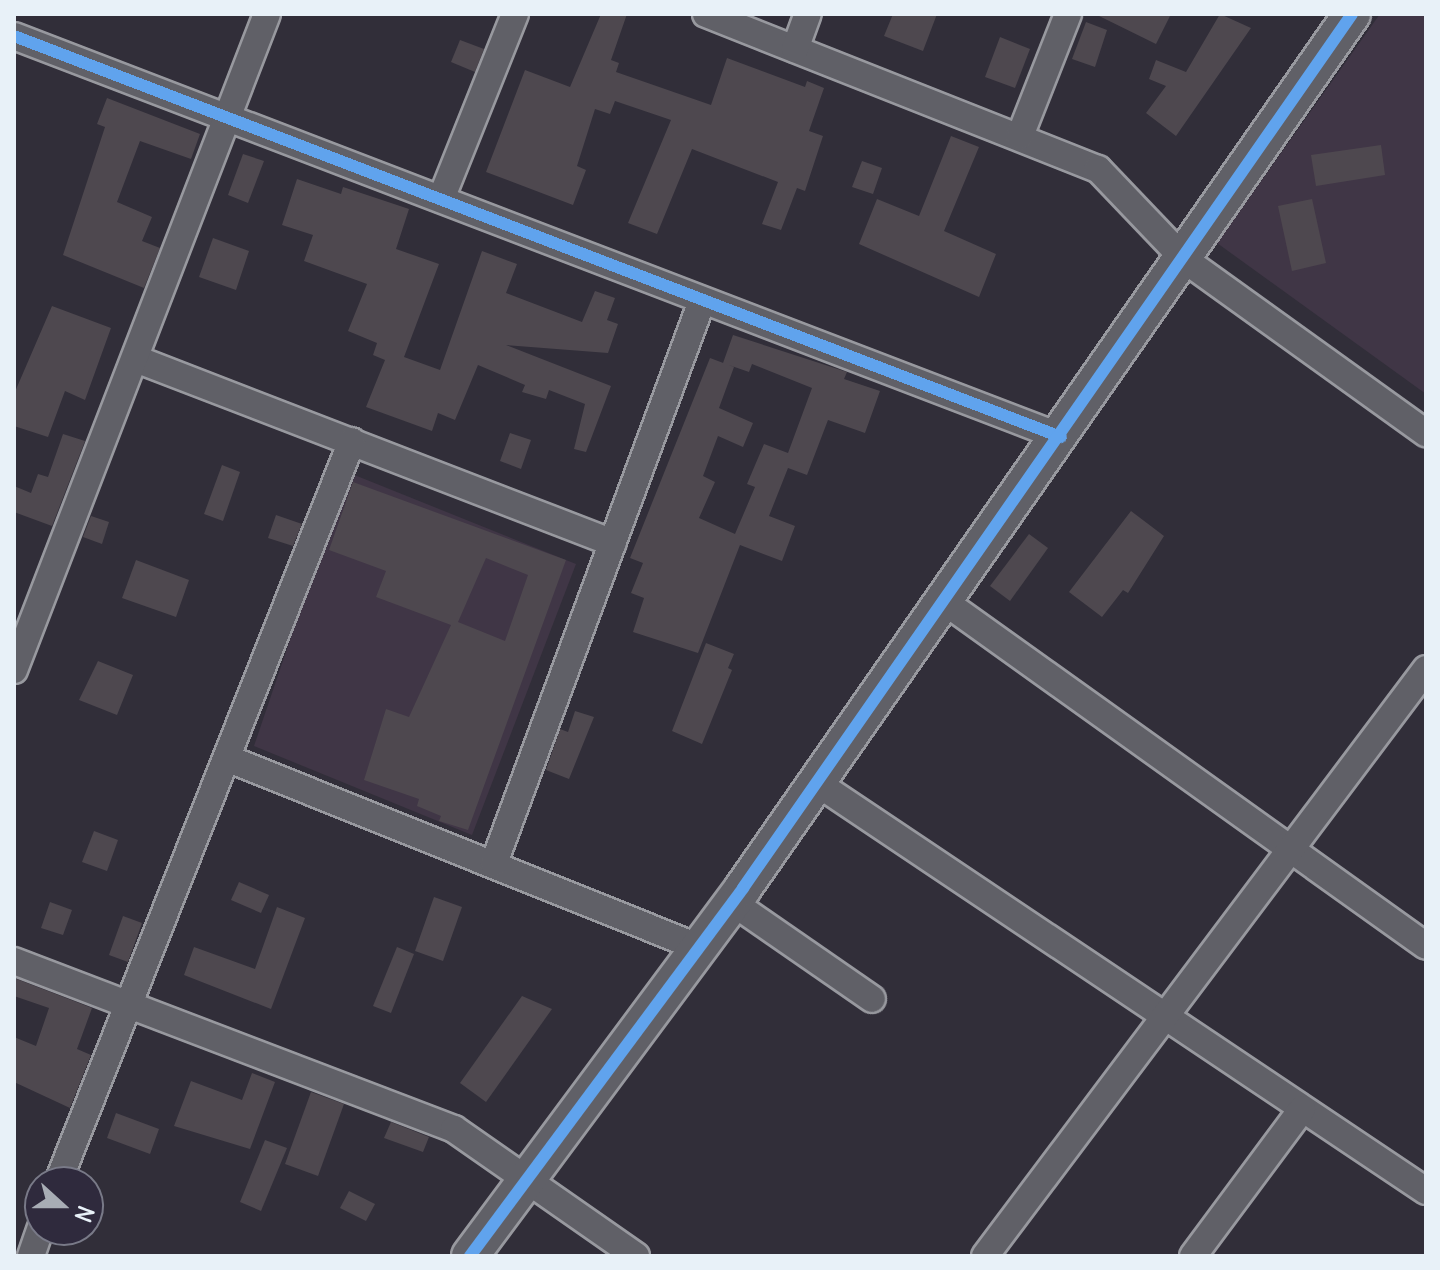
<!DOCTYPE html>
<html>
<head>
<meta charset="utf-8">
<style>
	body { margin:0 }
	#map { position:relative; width:1440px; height:1270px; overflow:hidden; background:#312e39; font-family:Delius,sans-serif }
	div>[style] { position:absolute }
	.built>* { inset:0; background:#403646 }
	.building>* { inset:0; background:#4e484f }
	.roads { filter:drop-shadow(2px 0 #98999f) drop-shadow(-2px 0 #98999f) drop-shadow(0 2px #98999f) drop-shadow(0 -2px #98999f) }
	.street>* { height:26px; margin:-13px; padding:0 13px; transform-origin:13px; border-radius:13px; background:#606067 }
	.secondary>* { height:36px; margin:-18px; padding:0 18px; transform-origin:18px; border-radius:18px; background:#606067 }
	.cycleway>* { height:12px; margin:-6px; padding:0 6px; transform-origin:6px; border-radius:6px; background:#60a3ed }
	span { translate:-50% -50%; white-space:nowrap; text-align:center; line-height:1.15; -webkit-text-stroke:8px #2f2a3d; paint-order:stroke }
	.frame { position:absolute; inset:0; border:16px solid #e8f1f8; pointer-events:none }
	.north { position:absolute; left:24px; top:1166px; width:80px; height:80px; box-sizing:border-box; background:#2f2a3d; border:2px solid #797a88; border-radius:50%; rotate:111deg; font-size:22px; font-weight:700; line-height:32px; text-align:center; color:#e8f1f8 }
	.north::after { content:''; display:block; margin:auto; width:28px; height:36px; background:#a8adb5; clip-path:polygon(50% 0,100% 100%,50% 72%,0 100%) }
</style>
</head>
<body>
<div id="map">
	<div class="built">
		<i style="clip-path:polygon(1380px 14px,1426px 14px,1426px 394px,1217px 243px)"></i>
		<i style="clip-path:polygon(347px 472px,576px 564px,472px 835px,254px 746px)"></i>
	</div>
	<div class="building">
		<i style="clip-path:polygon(601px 14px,627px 14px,611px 60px,619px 63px,616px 72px,711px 105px,727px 58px,805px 87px,807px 81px,824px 88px,809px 131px,823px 136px,805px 191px,797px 188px,781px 230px,762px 224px,778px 182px,692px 149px,657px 234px,628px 223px,671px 120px,615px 101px,610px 114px,595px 109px,577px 166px,586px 170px,573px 205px,486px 172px,525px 70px,570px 87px)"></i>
		<i style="clip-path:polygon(893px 14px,937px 14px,923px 51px,884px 36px)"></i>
		<i style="clip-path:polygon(1095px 14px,1171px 14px,1156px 44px)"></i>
		<i style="clip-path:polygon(1220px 14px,1251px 28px,1176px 136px,1146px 113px,1166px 86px,1149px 79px,1156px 60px,1186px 72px)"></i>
		<i style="clip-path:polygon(1086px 22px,1107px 30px,1095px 67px,1072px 59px)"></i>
		<i style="clip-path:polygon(1000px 37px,1030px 49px,1015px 88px,985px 77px)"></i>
		<i style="clip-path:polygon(460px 40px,484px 49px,475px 72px,451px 62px)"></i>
		<i style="clip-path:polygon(107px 98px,200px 134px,191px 159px,140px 141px,117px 202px,152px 217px,142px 241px,160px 248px,144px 288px,63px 255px,105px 127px,97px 124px)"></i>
		<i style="clip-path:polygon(951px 136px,979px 147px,944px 231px,996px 254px,979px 297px,859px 244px,877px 199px,919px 216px)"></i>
		<i style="clip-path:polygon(1381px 145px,1385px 175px,1316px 186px,1311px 155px)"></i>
		<i style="clip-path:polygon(243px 154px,264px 161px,248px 203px,228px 195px)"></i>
		<i style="clip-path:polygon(862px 161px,882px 168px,873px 194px,852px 187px)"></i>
		<i style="clip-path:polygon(297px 179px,341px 194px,343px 187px,409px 209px,396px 249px,439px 264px,404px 357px,440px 370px,482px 251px,517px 264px,506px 293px,582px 322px,595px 291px,615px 298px,607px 320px,618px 324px,608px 353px,506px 345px,611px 386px,586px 452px,574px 449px,585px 404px,549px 390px,546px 399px,522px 392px,525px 385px,478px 365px,455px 420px,438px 413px,432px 431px,366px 407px,385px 360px,373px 355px,377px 343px,348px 331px,367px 284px,304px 261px,313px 235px,282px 225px)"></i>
		<i style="clip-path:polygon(1312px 199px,1326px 263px,1292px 271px,1278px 206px)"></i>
		<i style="clip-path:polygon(213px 238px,249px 251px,236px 290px,199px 277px)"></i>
		<i style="clip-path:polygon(52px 306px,111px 328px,85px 400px,65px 391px,48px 437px,14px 426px,14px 394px)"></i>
		<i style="clip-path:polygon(733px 335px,847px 372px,844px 379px,880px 391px,865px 433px,828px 420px,807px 475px,788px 468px,769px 516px,795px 526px,782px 561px,740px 545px,698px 653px,633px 632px,644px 598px,631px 593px,643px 563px,630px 558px,710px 358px,734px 367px,719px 408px,753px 423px,743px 447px,718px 436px,703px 476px,715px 482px,699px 518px,735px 534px,755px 487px,747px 484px,764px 444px,788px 453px,812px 388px,752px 364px,749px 372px,723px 363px)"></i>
		<i style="clip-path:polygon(510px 433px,531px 440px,521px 469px,500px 461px)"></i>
		<i style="clip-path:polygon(63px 434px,85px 441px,52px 526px,14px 512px,14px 486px,31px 493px,38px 474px,48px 477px)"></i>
		<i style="clip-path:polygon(222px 465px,240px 472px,223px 521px,204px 514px)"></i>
		<i style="clip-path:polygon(evenodd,353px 482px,566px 560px,468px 830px,439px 821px,441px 816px,417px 806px,419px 799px,364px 780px,386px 709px,409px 717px,451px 625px,376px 597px,386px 571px,329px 550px,353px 482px,486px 558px,528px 575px,505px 641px,458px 622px,486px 558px)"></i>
		<i style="clip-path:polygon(1131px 511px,1164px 536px,1128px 593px,1123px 590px,1102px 617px,1069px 592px)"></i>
		<i style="clip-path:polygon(276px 515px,302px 524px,293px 546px,268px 538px)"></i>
		<i style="clip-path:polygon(91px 516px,109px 522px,102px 544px,83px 537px)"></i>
		<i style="clip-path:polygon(1029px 534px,1048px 548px,1010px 601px,990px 586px)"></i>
		<i style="clip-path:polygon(136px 560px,189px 580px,176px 617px,122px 598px)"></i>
		<i style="clip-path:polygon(706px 643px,734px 654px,728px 668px,732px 670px,702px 744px,672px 731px)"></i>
		<i style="clip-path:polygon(98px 661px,133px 675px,117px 715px,79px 700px)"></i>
		<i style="clip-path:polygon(575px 711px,594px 717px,569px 779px,546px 770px,560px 729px,568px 732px)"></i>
		<i style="clip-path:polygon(94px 831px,118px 840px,107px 871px,82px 862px)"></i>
		<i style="clip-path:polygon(239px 882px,269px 895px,261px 913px,231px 900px)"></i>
		<i style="clip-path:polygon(434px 897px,462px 907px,443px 961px,415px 951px)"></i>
		<i style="clip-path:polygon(50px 902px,72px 910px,63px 935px,41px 928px)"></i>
		<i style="clip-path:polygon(277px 907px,305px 918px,271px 1009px,184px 975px,194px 947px,255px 969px)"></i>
		<i style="clip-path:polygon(123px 916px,142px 923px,128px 962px,109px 955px)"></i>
		<i style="clip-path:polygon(397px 947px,414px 954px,391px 1013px,373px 1006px)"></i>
		<i style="clip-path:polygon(14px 978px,92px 1008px,77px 1049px,91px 1055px,70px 1108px,14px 1082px,14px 1037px,36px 1046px,49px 1008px,14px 996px)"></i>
		<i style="clip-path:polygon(522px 996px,552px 1009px,486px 1102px,460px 1083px)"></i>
		<i style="clip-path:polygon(252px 1073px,275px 1082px,250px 1149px,174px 1126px,191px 1081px,242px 1100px)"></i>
		<i style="clip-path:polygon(311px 1092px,344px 1104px,318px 1176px,285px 1164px)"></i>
		<i style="clip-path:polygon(116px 1113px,159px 1129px,150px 1154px,107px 1138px)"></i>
		<i style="clip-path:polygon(391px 1122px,429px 1137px,423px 1152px,384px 1138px)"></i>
		<i style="clip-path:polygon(265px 1140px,287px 1148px,261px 1211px,240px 1202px)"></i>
		<i style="clip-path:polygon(349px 1191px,375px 1204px,366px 1221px,340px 1208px)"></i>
	</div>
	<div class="roads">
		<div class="street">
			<i style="left:706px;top:14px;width:422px;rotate:21.6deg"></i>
			<i style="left:1098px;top:169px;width:126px;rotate:46.3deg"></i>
			<i style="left:1185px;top:260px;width:297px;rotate:35.7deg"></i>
			<i style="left:14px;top:36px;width:1121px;rotate:20.96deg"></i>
			<i style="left:795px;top:49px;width:37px;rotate:-70deg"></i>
			<i style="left:1020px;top:136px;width:131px;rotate:-68.5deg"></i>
			<i style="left:441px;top:199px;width:199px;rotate:-68.2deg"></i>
			<i style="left:136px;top:359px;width:511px;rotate:21.09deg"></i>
			<i style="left:945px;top:602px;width:591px;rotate:35.57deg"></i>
			<i style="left:14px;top:670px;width:703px;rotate:-68.91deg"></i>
			<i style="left:229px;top:759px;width:508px;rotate:21.86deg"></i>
			<i style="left:817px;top:783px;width:733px;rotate:33.82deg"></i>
			<i style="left:494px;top:863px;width:599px;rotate:-69.69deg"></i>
			<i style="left:732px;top:902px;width:170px;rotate:34.7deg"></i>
			<i style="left:14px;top:961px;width:471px;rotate:20.9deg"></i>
			<i style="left:454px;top:1129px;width:222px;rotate:34.9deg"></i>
			<i style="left:58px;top:1182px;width:797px;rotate:-68.36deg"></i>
			<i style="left:31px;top:1256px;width:28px;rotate:-71deg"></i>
			<i style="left:985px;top:1256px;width:734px;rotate:-53.08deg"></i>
			<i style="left:1193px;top:1256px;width:183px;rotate:-53.4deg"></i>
		</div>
		<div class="secondary">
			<i style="left:470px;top:1256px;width:458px;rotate:-53.4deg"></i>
			<i style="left:743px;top:888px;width:1065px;rotate:-55.13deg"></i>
		</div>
	</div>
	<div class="cycleway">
		<i style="left:14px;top:36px;width:1121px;rotate:20.96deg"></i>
		<i style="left:470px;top:1256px;width:458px;rotate:-53.4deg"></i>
		<i style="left:743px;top:888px;width:1065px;rotate:-55.13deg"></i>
	</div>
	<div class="frame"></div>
	<div class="north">N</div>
</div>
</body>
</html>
